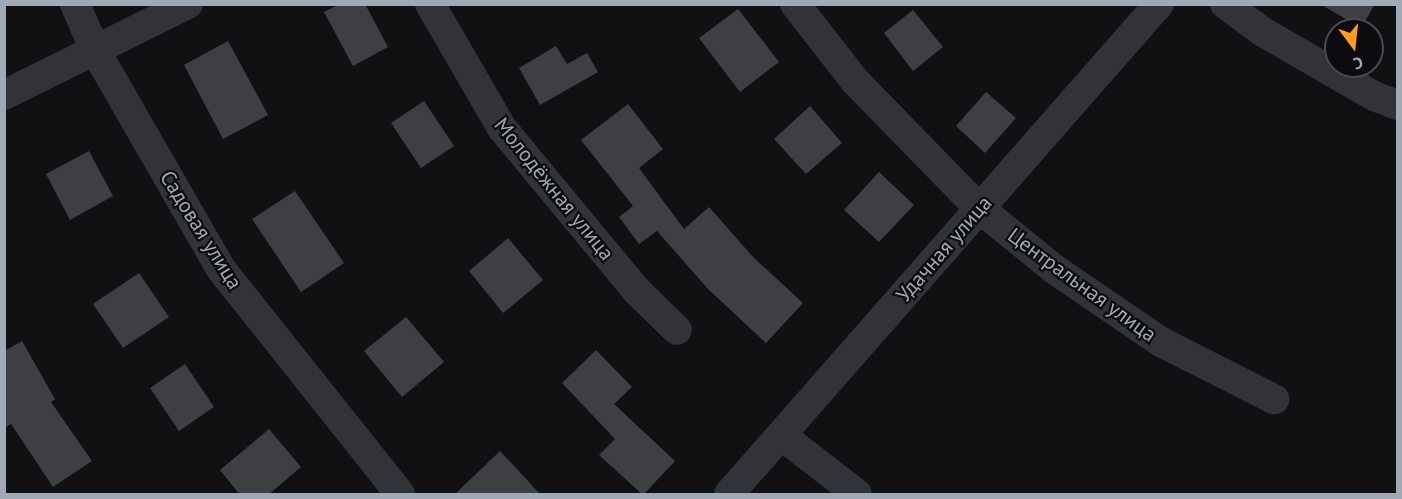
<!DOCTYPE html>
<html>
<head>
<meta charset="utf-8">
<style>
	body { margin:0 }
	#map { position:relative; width:1402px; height:499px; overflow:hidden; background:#111113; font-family:"PT Sans",sans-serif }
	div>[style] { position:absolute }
	.building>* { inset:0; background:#3d3f43 }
	.street>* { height:30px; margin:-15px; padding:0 15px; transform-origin:15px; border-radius:15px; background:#323338 }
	span { translate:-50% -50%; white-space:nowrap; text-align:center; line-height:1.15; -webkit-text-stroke:4.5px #0c0c0e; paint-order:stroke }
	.street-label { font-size:21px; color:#a1a9b5 }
	.frame { position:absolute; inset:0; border:6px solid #a1a9b5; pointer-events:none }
	.north { position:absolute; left:1324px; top:18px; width:60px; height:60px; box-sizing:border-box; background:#0c0c0e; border:2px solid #484b51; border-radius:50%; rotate:165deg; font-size:16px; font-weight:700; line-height:24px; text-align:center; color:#a1a9b5 }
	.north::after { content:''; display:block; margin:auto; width:21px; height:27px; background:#ff9e1d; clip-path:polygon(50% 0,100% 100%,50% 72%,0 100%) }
</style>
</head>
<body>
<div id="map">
	<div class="building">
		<i style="clip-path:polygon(340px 4px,365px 4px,388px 47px,353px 66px,324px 12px)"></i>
		<i style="clip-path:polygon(1320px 4px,1375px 4px,1361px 28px)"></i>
		<i style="clip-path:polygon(738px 9px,779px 62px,740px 92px,699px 38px)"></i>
		<i style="clip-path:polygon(913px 10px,943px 47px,913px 71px,884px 33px)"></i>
		<i style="clip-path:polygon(228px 41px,268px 115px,223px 139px,184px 65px)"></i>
		<i style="clip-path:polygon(556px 46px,567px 64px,587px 53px,598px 72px,540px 105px,519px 68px)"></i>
		<i style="clip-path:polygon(986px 92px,1016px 118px,985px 153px,956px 126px)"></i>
		<i style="clip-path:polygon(424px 101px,454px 146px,421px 168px,391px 123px)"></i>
		<i style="clip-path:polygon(628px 104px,663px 149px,639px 168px,684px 229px,709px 207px,754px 258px,803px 303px,766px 343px,708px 289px,657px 231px,639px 244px,619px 217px,633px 206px,581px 140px)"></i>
		<i style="clip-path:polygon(810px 106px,842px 143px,806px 174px,774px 139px)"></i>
		<i style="clip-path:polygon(89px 151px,113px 196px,70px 220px,46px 174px)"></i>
		<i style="clip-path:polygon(879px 172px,914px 205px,879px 242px,844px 210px)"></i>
		<i style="clip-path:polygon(295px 191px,344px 263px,301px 292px,252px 219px)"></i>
		<i style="clip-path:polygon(508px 238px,543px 280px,503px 313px,469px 271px)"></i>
		<i style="clip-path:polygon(139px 273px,169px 317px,123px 348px,93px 304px)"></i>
		<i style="clip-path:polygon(406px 317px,444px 362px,402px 397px,364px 351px)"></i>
		<i style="clip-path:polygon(22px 341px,55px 399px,51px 402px,92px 461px,53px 487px,11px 424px,4px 428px,4px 351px)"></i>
		<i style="clip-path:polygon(596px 350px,632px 387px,614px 404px,675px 461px,643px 495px,599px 455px,615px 439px,562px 383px)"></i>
		<i style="clip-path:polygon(185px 364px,214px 407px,179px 431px,150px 388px)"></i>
		<i style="clip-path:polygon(269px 429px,301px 467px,268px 495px,240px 495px,220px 470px)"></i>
		<i style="clip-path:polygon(500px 451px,541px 495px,454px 495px)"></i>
	</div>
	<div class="street">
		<i style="left:75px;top:4px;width:50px;rotate:66.5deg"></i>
		<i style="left:95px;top:50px;width:253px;rotate:60.1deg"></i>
		<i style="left:221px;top:269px;width:288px;rotate:51.5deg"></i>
		<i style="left:430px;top:4px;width:143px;rotate:59.9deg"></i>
		<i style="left:502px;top:128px;width:210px;rotate:50.4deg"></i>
		<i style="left:636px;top:290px;width:57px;rotate:44.3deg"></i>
		<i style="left:795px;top:4px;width:98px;rotate:52.1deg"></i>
		<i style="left:855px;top:81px;width:177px;rotate:45.7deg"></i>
		<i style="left:979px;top:208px;width:97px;rotate:39.1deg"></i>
		<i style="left:1054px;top:269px;width:130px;rotate:34.3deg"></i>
		<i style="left:1161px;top:342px;width:127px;rotate:26.8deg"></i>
		<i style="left:1225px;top:4px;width:47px;rotate:36.4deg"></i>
		<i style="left:1263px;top:32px;width:128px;rotate:30deg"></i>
		<i style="left:1374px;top:96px;width:26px;rotate:21deg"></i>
		<i style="left:4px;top:95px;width:205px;rotate:-26.3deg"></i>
		<i style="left:781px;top:435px;width:96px;rotate:37.8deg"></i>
		<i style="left:729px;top:494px;width:652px;rotate:-48.73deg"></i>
	</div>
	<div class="street-label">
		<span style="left:554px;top:189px;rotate:51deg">Молодёжная улица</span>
		<span style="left:201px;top:230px;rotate:58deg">Садовая улица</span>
		<span style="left:944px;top:249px;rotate:-49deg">Удачная улица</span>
		<span style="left:1082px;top:285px;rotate:36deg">Центральная улица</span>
	</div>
	<div class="frame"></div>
	<div class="north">С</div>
</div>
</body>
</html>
